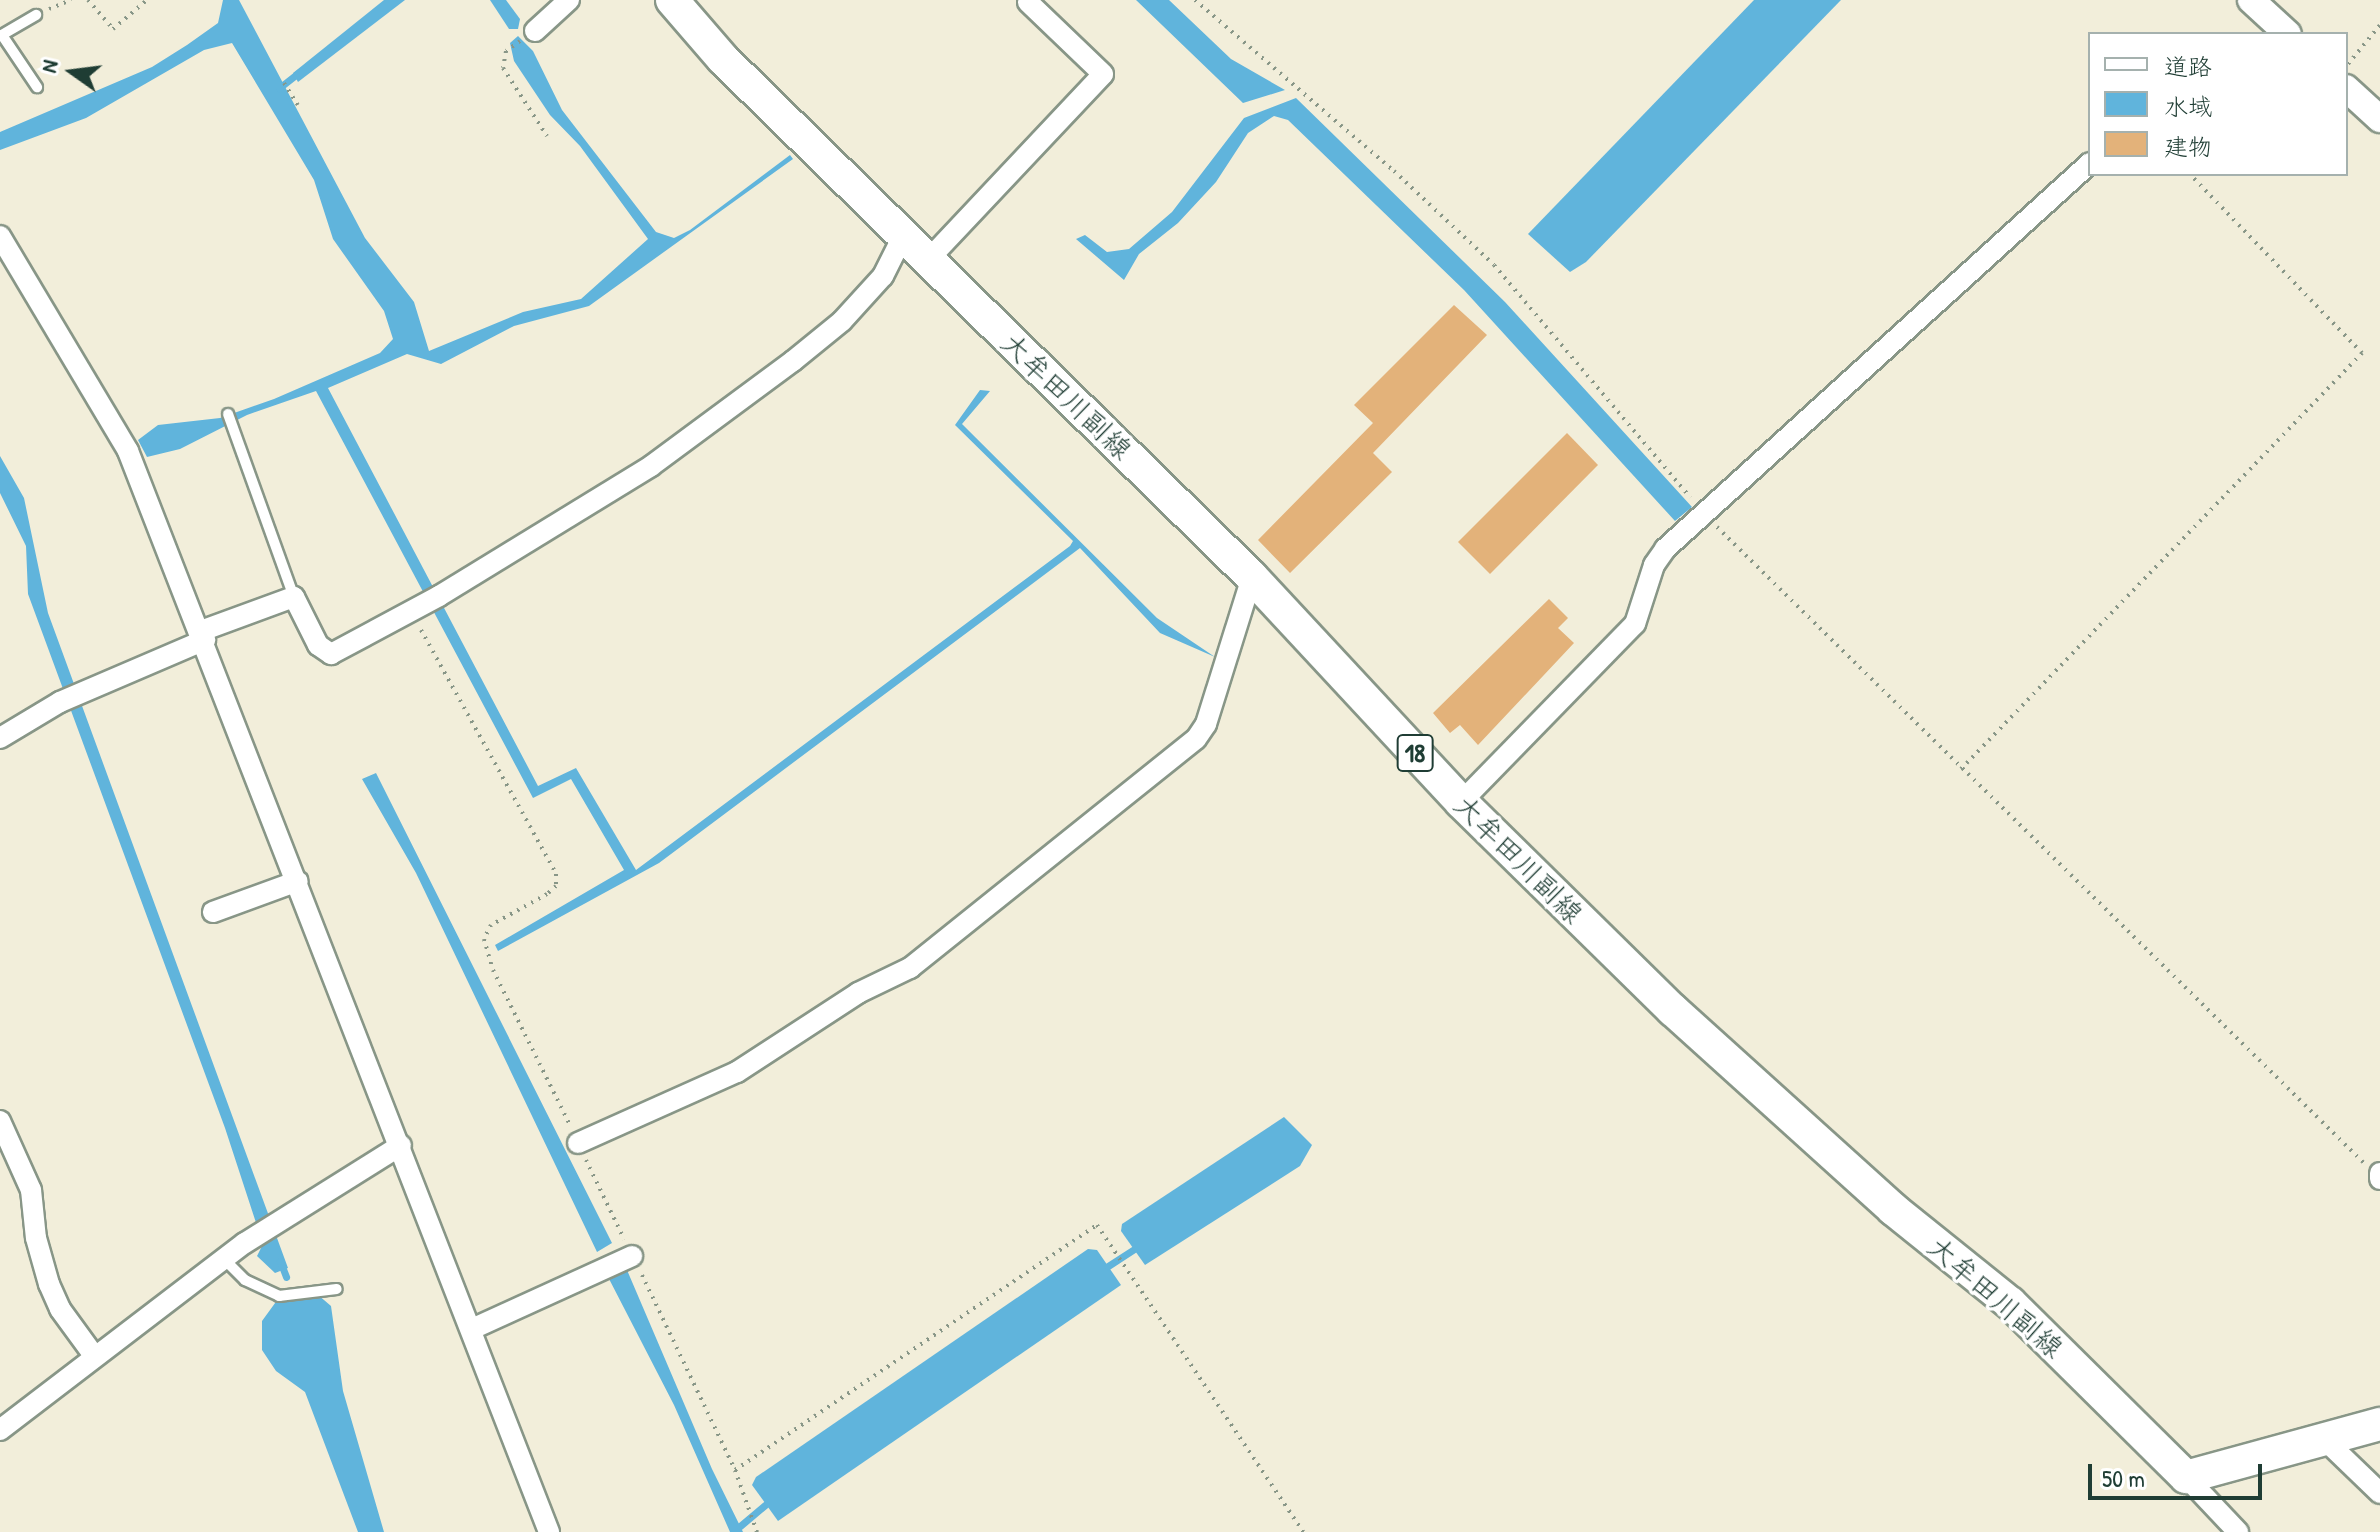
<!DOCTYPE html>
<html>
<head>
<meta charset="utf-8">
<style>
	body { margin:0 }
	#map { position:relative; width:2380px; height:1532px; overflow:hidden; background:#f2eeda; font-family:"Patrick Hand","Klee One",sans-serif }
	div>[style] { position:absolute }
	.water>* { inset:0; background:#60b4dc }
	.stream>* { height:7px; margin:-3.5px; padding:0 3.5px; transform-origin:3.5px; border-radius:3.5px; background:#60b4dc }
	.building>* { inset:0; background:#e3b27a }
	.path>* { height:4px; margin-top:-2px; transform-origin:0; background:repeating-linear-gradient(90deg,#889687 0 2px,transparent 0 8px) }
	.roads { filter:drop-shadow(2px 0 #889687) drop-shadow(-2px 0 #889687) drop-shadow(0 2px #889687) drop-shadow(0 -2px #889687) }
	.service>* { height:10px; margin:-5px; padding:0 5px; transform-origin:5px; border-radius:5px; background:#fff }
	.minor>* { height:20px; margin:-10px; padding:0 10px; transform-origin:10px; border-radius:10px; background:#fff }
	.tertiary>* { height:26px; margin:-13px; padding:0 13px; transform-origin:13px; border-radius:13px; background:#fff }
	.primary>* { height:32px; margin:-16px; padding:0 16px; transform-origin:16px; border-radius:16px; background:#fff }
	span { translate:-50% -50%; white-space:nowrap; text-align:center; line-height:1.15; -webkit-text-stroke:7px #fff; paint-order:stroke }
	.shield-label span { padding:2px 6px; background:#fff; border:2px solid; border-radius:6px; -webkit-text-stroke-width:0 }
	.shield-label { font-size:26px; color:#1f3d34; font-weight:700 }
	.street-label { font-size:28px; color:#1f3d34 }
	.legend { position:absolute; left:2088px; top:32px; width:260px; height:144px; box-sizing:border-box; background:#fff; border:2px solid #a5b1ae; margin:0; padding:10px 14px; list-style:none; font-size:24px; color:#1f3d34 }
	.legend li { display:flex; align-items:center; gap:16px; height:40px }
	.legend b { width:40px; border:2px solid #a5b1ae }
	.north { position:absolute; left:32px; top:32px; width:80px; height:80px; -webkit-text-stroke:6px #fff; paint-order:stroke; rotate:284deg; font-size:22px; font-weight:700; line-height:32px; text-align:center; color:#1f3d34 }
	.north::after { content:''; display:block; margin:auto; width:28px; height:36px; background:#1f3d34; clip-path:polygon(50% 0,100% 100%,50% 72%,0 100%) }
	.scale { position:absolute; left:2088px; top:1464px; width:174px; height:36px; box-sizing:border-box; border:4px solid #1f3d34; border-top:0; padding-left:10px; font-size:24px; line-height:28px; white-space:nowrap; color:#1f3d34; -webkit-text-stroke:6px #fff; paint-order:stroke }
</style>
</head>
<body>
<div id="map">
	<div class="water">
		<i style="clip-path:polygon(223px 0,239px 0,365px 238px,414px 302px,429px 351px,523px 312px,581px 299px,648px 239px,580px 146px,550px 115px,514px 61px,510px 43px,518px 36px,533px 51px,562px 110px,656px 232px,674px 238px,690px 230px,790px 155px,793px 159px,589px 306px,514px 326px,441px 364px,407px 354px,328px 388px,538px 786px,576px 768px,636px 870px,1070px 546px,1073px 541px,955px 425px,980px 390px,990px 391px,962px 424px,1157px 618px,1215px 657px,1160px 633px,1080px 548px,659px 863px,498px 951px,495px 945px,624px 870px,571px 779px,533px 798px,316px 391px,247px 415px,180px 449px,147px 457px,138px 440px,158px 425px,220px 418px,274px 399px,380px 353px,393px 339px,384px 311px,333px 239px,314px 180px,232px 43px,204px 50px,86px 118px,0 150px,0 132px,152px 67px,187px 45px,218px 23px)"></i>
		<i style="clip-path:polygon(384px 0,405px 0,298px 82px,293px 73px)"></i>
		<i style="clip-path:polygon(490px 0,506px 0,520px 19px,518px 29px,509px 29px)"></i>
		<i style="clip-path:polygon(1136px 0,1169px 0,1231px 59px,1285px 90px,1243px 103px)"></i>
		<i style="clip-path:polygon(1754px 0,1841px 0,1586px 262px,1570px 272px,1528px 234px)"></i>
		<i style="clip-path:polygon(1296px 98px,1505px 302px,1692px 507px,1675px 521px,1464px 290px,1288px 120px,1274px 116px,1248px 133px,1216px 182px,1178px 223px,1139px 254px,1124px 280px,1076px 239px,1085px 235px,1107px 252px,1129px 249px,1172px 212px,1244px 118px)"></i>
		<i style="clip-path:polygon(0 456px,24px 498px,48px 613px,288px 1268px,275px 1273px,257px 1256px,263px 1244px,225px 1128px,28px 594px,26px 546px,0 493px)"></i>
		<i style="clip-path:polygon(376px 773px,612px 1243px,597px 1252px,416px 873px,362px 779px)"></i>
		<i style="clip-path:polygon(1284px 1117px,1312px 1145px,1300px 1166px,1145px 1265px,1121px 1231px,1122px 1224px)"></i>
		<i style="clip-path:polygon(1088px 1249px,1097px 1250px,1121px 1285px,778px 1521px,752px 1485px,756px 1477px)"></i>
		<i style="clip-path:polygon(624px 1263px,712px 1469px,743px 1532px,730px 1532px,674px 1405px,607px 1275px)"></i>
		<i style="clip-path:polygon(317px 1294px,331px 1306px,343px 1391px,384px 1532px,358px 1532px,305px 1392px,276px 1371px,262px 1350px,262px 1321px,278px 1299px)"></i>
	</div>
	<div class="stream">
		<i style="left:279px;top:88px;width:28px;rotate:-38deg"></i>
		<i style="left:280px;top:1261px;width:17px;rotate:69deg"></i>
		<i style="left:1108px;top:1266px;width:31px;rotate:-33deg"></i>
		<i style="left:740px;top:1526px;width:33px;rotate:-40deg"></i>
	</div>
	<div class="building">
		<i style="clip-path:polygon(1454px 305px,1487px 335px,1373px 453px,1392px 472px,1290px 573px,1258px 540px,1373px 423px,1354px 405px)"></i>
		<i style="clip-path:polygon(1567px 433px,1598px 465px,1490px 574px,1458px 542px)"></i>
		<i style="clip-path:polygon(1549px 599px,1568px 618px,1558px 628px,1574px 643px,1478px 745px,1460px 725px,1450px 733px,1433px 713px)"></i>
	</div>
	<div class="path">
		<i style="left:88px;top:0;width:38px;rotate:49deg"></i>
		<i style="left:113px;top:29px;width:45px;rotate:-40.5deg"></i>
		<i style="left:1195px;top:0;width:262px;rotate:40.7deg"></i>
		<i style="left:1394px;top:171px;width:137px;rotate:43.2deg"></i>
		<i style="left:1494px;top:265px;width:304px;rotate:49.8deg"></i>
		<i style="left:49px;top:9px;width:24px;rotate:-22deg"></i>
		<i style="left:520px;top:41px;width:17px;rotate:144deg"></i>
		<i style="left:506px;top:51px;width:17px;rotate:100deg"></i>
		<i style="left:503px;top:68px;width:81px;rotate:57.1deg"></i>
		<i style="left:2348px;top:64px;width:50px;rotate:-50.6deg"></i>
		<i style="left:284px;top:83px;width:26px;rotate:58deg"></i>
		<i style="left:1717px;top:527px;width:907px;rotate:44.51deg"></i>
		<i style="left:421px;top:630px;width:279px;rotate:61deg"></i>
		<i style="left:556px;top:874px;width:12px;rotate:90deg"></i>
		<i style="left:556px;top:886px;width:12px;rotate:138deg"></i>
		<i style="left:547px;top:894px;width:64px;rotate:151deg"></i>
		<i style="left:491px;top:925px;width:16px;rotate:117deg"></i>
		<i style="left:484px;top:939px;width:32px;rotate:74deg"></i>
		<i style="left:493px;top:970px;width:171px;rotate:63.6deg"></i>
		<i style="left:1961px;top:769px;width:578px;rotate:-46.05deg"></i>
		<i style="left:2362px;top:353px;width:248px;rotate:-133.9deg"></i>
		<i style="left:586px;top:1160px;width:88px;rotate:64.3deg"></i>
		<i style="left:642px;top:1275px;width:216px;rotate:64.5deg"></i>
		<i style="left:735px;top:1470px;width:66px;rotate:70.5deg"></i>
		<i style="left:735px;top:1470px;width:437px;rotate:-34.1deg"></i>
		<i style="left:1097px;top:1225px;width:370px;rotate:56.1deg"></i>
	</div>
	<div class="roads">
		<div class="service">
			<i style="left:2px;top:35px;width:63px;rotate:56.1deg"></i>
			<i style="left:0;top:36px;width:42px;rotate:-30.3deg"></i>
			<i style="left:228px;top:414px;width:195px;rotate:70.2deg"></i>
			<i style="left:224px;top:1259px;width:30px;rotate:45deg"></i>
			<i style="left:245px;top:1280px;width:38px;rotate:25deg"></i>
			<i style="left:279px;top:1296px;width:58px;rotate:-6.9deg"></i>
		</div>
		<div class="minor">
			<i style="left:535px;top:31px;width:46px;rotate:-42.4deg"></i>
			<i style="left:0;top:236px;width:250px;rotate:59.2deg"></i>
			<i style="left:128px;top:451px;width:1160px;rotate:68.72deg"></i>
			<i style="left:928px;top:260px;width:255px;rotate:-46.7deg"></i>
			<i style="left:1103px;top:74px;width:104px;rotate:-136.2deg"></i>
			<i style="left:201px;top:631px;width:99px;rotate:-20.1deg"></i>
			<i style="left:294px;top:597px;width:54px;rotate:63.4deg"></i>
			<i style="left:318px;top:645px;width:16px;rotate:35deg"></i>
			<i style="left:331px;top:654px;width:123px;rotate:-28.2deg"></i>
			<i style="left:439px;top:596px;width:249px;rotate:-31.5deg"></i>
			<i style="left:651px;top:466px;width:177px;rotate:-36.5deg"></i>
			<i style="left:793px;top:361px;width:63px;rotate:-39.2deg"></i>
			<i style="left:842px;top:321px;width:61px;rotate:-47.7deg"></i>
			<i style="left:883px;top:276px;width:45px;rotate:-63.4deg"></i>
			<i style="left:0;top:738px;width:70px;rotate:-31deg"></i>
			<i style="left:60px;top:702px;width:158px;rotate:-23.2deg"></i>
			<i style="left:1461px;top:802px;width:249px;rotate:-45.7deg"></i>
			<i style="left:1635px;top:624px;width:62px;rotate:-72.1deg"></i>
			<i style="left:1654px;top:565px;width:19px;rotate:-55deg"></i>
			<i style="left:1665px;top:549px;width:574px;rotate:-42.25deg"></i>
			<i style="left:213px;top:912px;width:90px;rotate:-20deg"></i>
			<i style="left:0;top:1121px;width:76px;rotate:65.8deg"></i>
			<i style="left:31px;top:1190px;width:48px;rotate:84.1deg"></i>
			<i style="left:36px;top:1238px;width:48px;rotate:74.2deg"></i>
			<i style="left:49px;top:1284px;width:27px;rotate:66deg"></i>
			<i style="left:60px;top:1309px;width:59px;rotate:53.9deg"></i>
			<i style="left:578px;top:1143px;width:174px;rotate:-24.1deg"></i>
			<i style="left:737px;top:1072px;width:145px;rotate:-33.1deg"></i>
			<i style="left:858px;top:993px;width:58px;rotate:-25.7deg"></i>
			<i style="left:910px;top:968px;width:366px;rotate:-38.7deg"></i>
			<i style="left:1196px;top:739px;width:18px;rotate:-56deg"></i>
			<i style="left:1206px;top:724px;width:154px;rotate:-72.6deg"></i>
			<i style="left:2380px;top:1173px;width:6px;rotate:90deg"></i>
			<i style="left:472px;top:1329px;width:176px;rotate:-24.5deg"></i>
			<i style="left:0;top:1430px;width:308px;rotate:-37.4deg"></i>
			<i style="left:245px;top:1243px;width:184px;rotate:-32.1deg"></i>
			<i style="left:2326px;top:1441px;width:75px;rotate:43.9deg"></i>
			<i style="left:2186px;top:1477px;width:76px;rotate:46.6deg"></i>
		</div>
		<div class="tertiary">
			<i style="left:2251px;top:0;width:50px;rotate:42.6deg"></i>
			<i style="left:2346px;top:88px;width:46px;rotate:42.4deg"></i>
		</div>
		<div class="primary">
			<i style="left:672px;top:0;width:78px;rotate:49.2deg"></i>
			<i style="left:723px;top:59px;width:740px;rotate:44.4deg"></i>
			<i style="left:1252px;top:577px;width:307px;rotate:47.1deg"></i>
			<i style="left:1461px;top:802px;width:297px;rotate:44.5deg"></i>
			<i style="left:1673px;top:1010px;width:297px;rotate:42.1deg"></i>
			<i style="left:1893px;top:1209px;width:150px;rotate:38.8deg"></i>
			<i style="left:2010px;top:1303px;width:247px;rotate:44.7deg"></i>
			<i style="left:2186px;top:1477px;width:201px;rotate:-15.3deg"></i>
		</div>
	</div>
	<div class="shield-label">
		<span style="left:1415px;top:753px">18</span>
	</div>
	<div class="street-label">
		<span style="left:1067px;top:396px;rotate:44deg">大牟田川副線</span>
		<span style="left:1519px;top:859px;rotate:45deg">大牟田川副線</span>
		<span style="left:1996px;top:1297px;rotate:41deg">大牟田川副線</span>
	</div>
	<ul class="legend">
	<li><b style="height:10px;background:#fff"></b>道路</li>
	<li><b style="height:22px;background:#60b4dc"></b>水域</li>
	<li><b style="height:22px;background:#e3b27a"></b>建物</li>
	</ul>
	<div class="north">N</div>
	<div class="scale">50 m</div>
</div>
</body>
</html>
